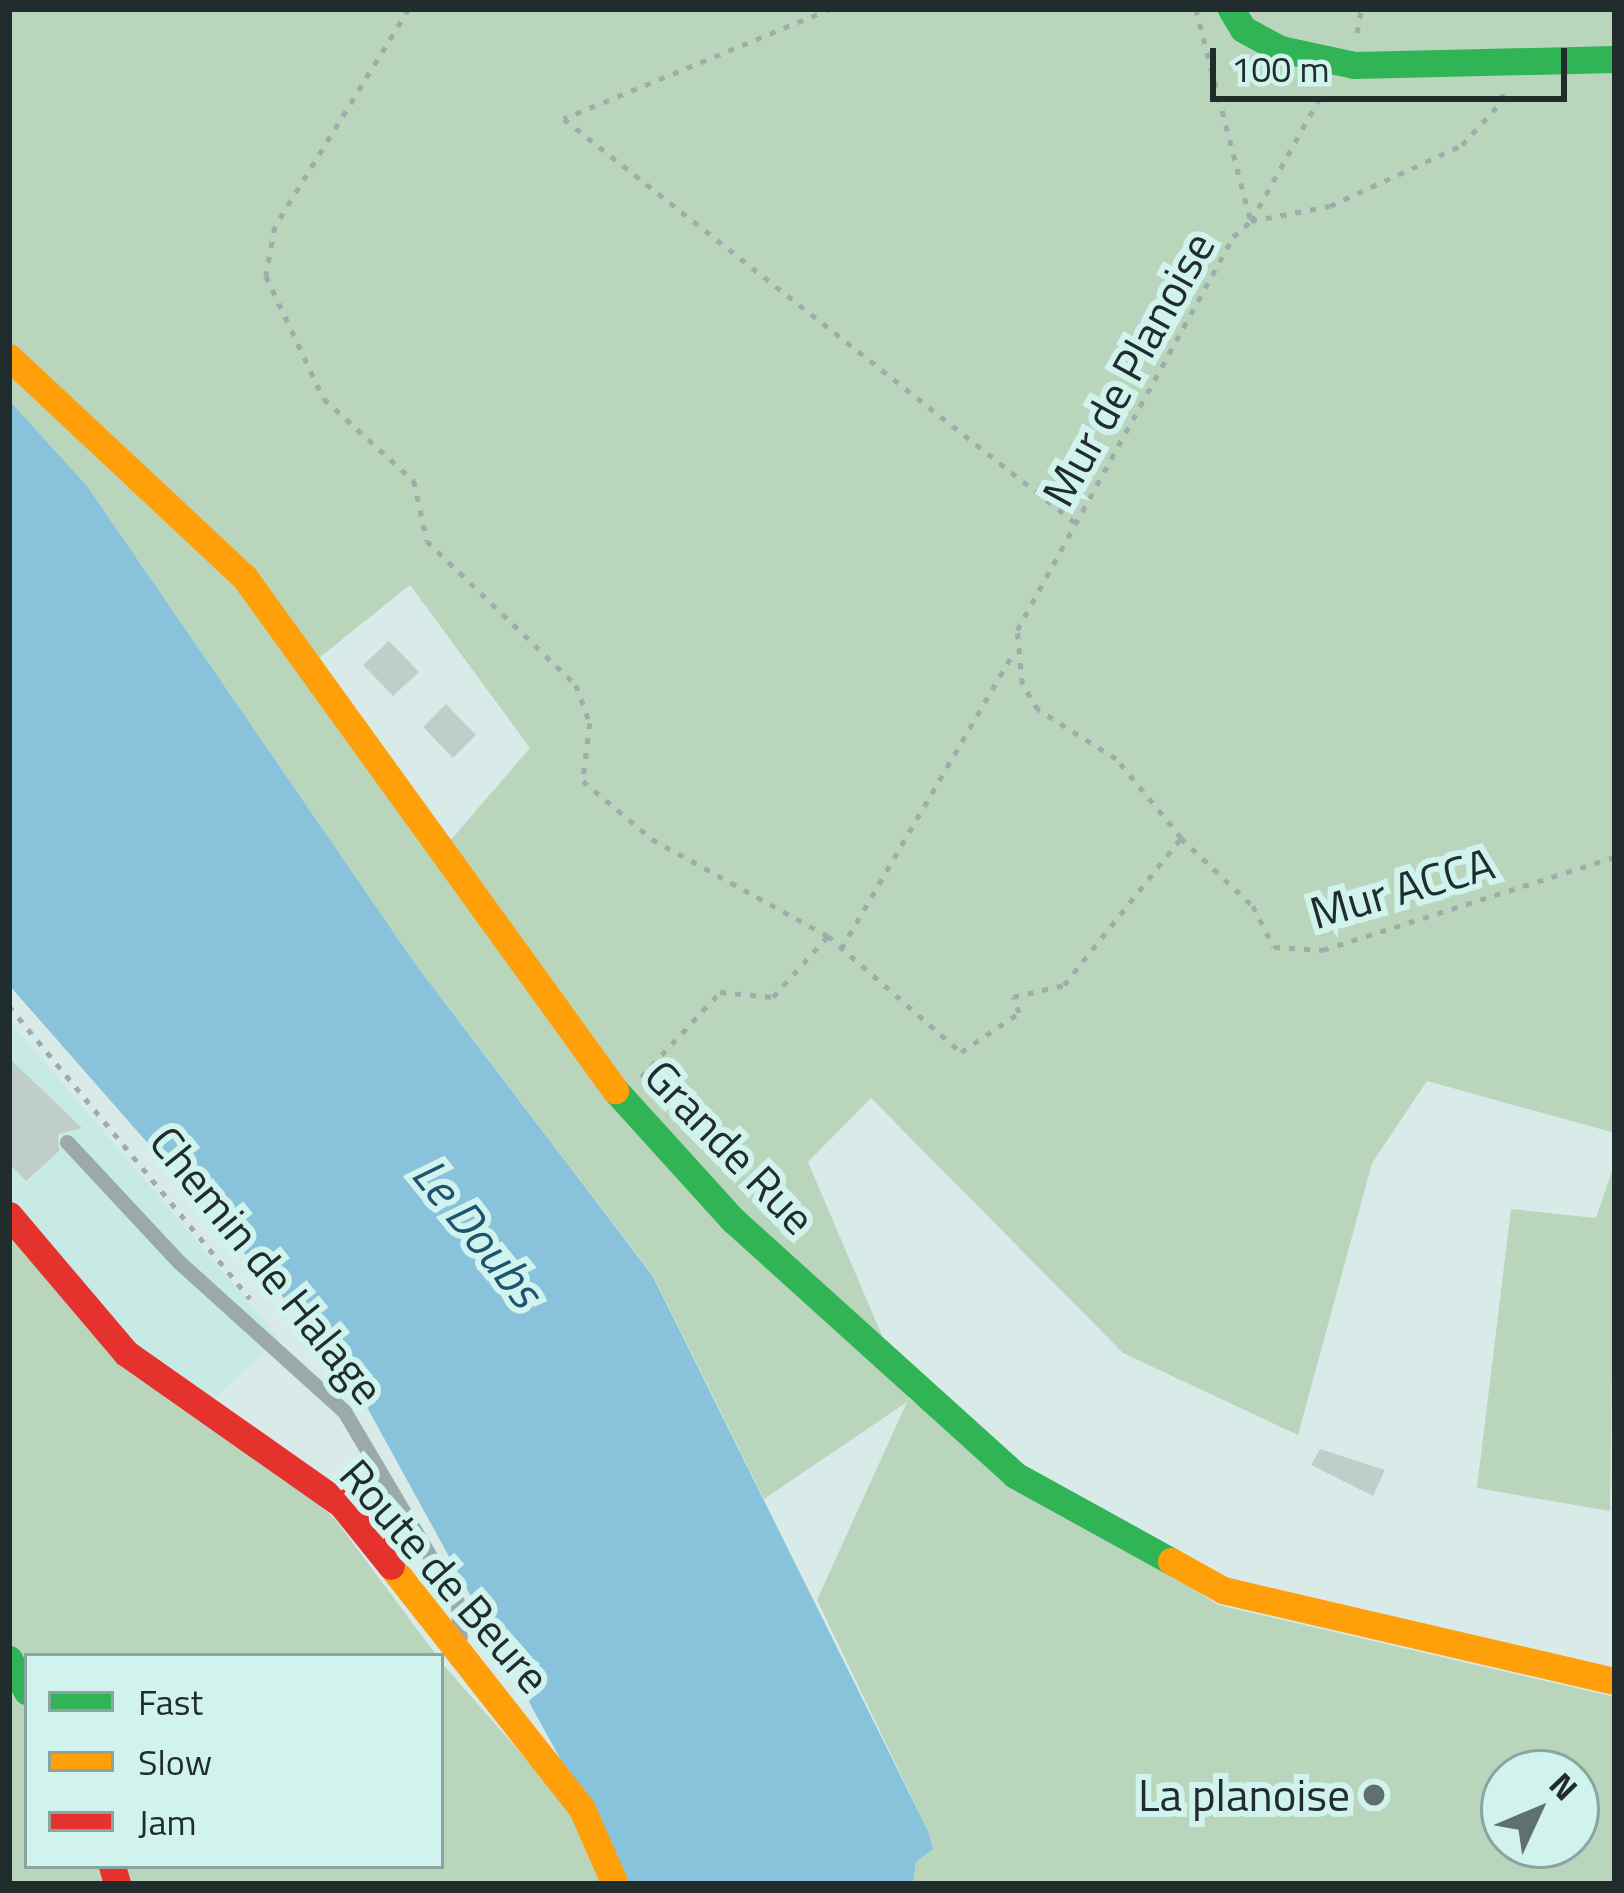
<!DOCTYPE html>
<html>
<head>
<meta charset="utf-8">
<style>
	body { margin:0 }
	#map { position:relative; width:1624px; height:1893px; overflow:hidden; background:#d8ebe8; font-family:"Titillium Web",sans-serif }
	div>[style] { position:absolute }
	.built>* { inset:0; background:#c8eae5 }
	.green>* { inset:0; background:#b9d6bd }
	.water>* { inset:0; background:#88c2db }
	.building>* { inset:0; background:#c0ceca }
	.path>* { height:4.5px; margin-top:-2.25px; transform-origin:0; background:repeating-linear-gradient(90deg,#9facac 0 6px,transparent 0 15px) }
	.lane>* { height:15px; margin:-7.5px; padding:0 7.5px; transform-origin:7.5px; border-radius:7.5px; background:#9ba9aa }
	.fast>* { height:27px; margin:-13.5px; padding:0 13.5px; transform-origin:13.5px; border-radius:13.5px; background:#30b455 }
	.slow>* { height:27px; margin:-13.5px; padding:0 13.5px; transform-origin:13.5px; border-radius:13.5px; background:#ff9f0a }
	.jam>* { height:27px; margin:-13.5px; padding:0 13.5px; transform-origin:13.5px; border-radius:13.5px; background:#e5322d }
	.dots>* { width:33px; height:33px; translate:-50% -50%; box-sizing:border-box; border:6px solid #d0f3ee; border-radius:50% }
	span { translate:-50% -50%; white-space:nowrap; text-align:center; line-height:1.15; -webkit-text-stroke:12px #d0f3ee; paint-order:stroke }
	.street-label { font-size:45px; color:#202d2c }
	.poi-label { font-size:45px; color:#202d2c }
	.right { translate:-100% -50%; text-align:right }
	.water-label { font-size:48px; color:#1b556f; font-style:italic }
	.frame { position:absolute; inset:0; border:12px solid #202d2c; pointer-events:none }
	.legend { position:absolute; left:24px; top:1653px; width:420px; height:216px; box-sizing:border-box; background:#d0f3ee; border:3px solid #8aa4a0; margin:0; padding:15px 21px; list-style:none; font-size:36px; color:#202d2c }
	.legend li { display:flex; align-items:center; gap:24px; height:60px }
	.legend b { width:60px; border:3px solid #8aa4a0 }
	.north { position:absolute; left:1480px; top:1749px; width:120px; height:120px; box-sizing:border-box; background:#d0f3ee; border:3px solid #8aa4a0; border-radius:50%; rotate:46deg; font-size:33px; font-weight:700; line-height:48px; text-align:center; color:#202d2c }
	.north::after { content:''; display:block; margin:auto; width:42px; height:54px; background:#60706e; clip-path:polygon(50% 0,100% 100%,50% 72%,0 100%) }
	.scale { position:absolute; left:1210px; top:48px; width:357px; height:54px; box-sizing:border-box; border:6px solid #202d2c; border-top:0; padding-left:15px; font-size:36px; line-height:42px; white-space:nowrap; color:#202d2c; -webkit-text-stroke:9px #d0f3ee; paint-order:stroke }
</style>
</head>
<body>
<div id="map">
	<div class="built">
		<i style="clip-path:polygon(9px 1020px,279px 1338px,206px 1407px,157px 1369px,9px 1205px)"></i>
	</div>
	<div class="green">
		<i style="clip-path:polygon(evenodd,9px 9px,1615px 9px,1615px 1133px,1427px 1081px,1372px 1163px,1298px 1435px,1123px 1353px,871px 1098px,808px 1162px,909px 1399px,1218px 1605px,1615px 1697px,1615px 1884px,913px 1884px,916px 1862px,932px 1849px,928px 1831px,817px 1600px,907px 1402px,764px 1499px,652px 1274px,416px 965px,87px 486px,9px 400px,9px 9px,410px 585px,530px 748px,449px 842px,319px 658px,410px 585px,9px 9px,1504px 1773px,1576px 1773px,1576px 1845px,1504px 1845px,1504px 1773px)"></i>
		<i style="clip-path:polygon(1615px 1162px,1610px 1511px,1477px 1488px,1511px 1209px,1596px 1218px)"></i>
		<i style="clip-path:polygon(9px 1231px,335px 1519px,437px 1656px,27px 1656px,27px 1866px,441px 1866px,441px 1662px,565px 1804px,605px 1884px,9px 1884px)"></i>
	</div>
	<div class="water">
		<i style="clip-path:polygon(9px 400px,87px 486px,416px 965px,652px 1275px,928px 1831px,933px 1849px,916px 1862px,913px 1884px,629px 1884px,346px 1369px,9px 985px)"></i>
	</div>
	<div class="building">
		<i style="clip-path:polygon(389px 641px,419px 672px,393px 696px,363px 665px)"></i>
		<i style="clip-path:polygon(446px 704px,476px 735px,453px 758px,423px 727px)"></i>
		<i style="clip-path:polygon(9px 1058px,82px 1128px,58px 1134px,59px 1151px,26px 1181px,9px 1163px)"></i>
		<i style="clip-path:polygon(1320px 1449px,1385px 1470px,1373px 1496px,1311px 1465px)"></i>
	</div>
	<div class="path">
		<i style="left:409px;top:9px;width:256px;rotate:121.6deg"></i>
		<i style="left:275px;top:227px;width:50px;rotate:100.4deg"></i>
		<i style="left:266px;top:276px;width:136px;rotate:64.8deg"></i>
		<i style="left:324px;top:399px;width:122px;rotate:42.3deg"></i>
		<i style="left:414px;top:481px;width:61px;rotate:77.8deg"></i>
		<i style="left:427px;top:541px;width:207px;rotate:44deg"></i>
		<i style="left:576px;top:685px;width:40px;rotate:69.8deg"></i>
		<i style="left:590px;top:723px;width:58px;rotate:96.9deg"></i>
		<i style="left:583px;top:781px;width:90px;rotate:40deg"></i>
		<i style="left:652px;top:839px;width:201px;rotate:28.9deg"></i>
		<i style="left:831px;top:9px;width:289px;rotate:157.6deg"></i>
		<i style="left:564px;top:119px;width:654px;rotate:38.29deg"></i>
		<i style="left:1196px;top:9px;width:219px;rotate:75.5deg"></i>
		<i style="left:1357px;top:33px;width:24px;rotate:-81deg"></i>
		<i style="left:1251px;top:221px;width:150px;rotate:-60.9deg"></i>
		<i style="left:1181px;top:838px;width:99px;rotate:43.4deg"></i>
		<i style="left:1253px;top:906px;width:46px;rotate:62.9deg"></i>
		<i style="left:1274px;top:947px;width:49px;rotate:3.5deg"></i>
		<i style="left:1323px;top:950px;width:306px;rotate:-17.7deg"></i>
		<i style="left:841px;top:949px;width:342px;rotate:-59.8deg"></i>
		<i style="left:9px;top:1006px;width:379px;rotate:50.5deg"></i>
		<i style="left:641px;top:1077px;width:116px;rotate:-47.1deg"></i>
		<i style="left:720px;top:992px;width:53px;rotate:5.4deg"></i>
		<i style="left:773px;top:997px;width:82px;rotate:-48deg"></i>
		<i style="left:828px;top:936px;width:176px;rotate:41.1deg"></i>
		<i style="left:961px;top:1052px;width:70px;rotate:-33.9deg"></i>
		<i style="left:1019px;top:1013px;width:17px;rotate:-111deg"></i>
		<i style="left:1013px;top:997px;width:52px;rotate:-13.2deg"></i>
		<i style="left:1064px;top:985px;width:188px;rotate:-51.5deg"></i>
		<i style="left:1181px;top:838px;width:102px;rotate:-129.4deg"></i>
		<i style="left:1116px;top:759px;width:92px;rotate:-147.9deg"></i>
		<i style="left:1038px;top:710px;width:31px;rotate:-122deg"></i>
		<i style="left:1022px;top:684px;width:54px;rotate:-95.3deg"></i>
		<i style="left:1017px;top:630px;width:448px;rotate:-61.2deg"></i>
		<i style="left:1233px;top:237px;width:24px;rotate:-42deg"></i>
		<i style="left:1251px;top:221px;width:80px;rotate:-10.8deg"></i>
		<i style="left:1330px;top:206px;width:145px;rotate:-24.8deg"></i>
		<i style="left:1462px;top:145px;width:61px;rotate:-47.7deg"></i>
		<i style="left:1503px;top:100px;width:10px;rotate:-101deg"></i>
	</div>
	<div class="lane">
		<i style="left:67px;top:1142px;width:164px;rotate:47deg"></i>
		<i style="left:179px;top:1262px;width:222px;rotate:42.1deg"></i>
		<i style="left:344px;top:1411px;width:224px;rotate:59.4deg"></i>
		<i style="left:458px;top:1604px;width:33px;rotate:87deg"></i>
	</div>
	<div class="fast">
		<i style="left:1231px;top:9px;width:23px;rotate:59deg"></i>
		<i style="left:1243px;top:29px;width:42px;rotate:28.4deg"></i>
		<i style="left:1280px;top:49px;width:76px;rotate:12.2deg"></i>
		<i style="left:1354px;top:65px;width:261px;rotate:-1.3deg"></i>
		<i style="left:615px;top:1090px;width:176px;rotate:47.8deg"></i>
		<i style="left:733px;top:1220px;width:380px;rotate:42.1deg"></i>
		<i style="left:1015px;top:1475px;width:178px;rotate:28.9deg"></i>
		<i style="left:9px;top:1659px;width:37px;rotate:61deg"></i>
	</div>
	<div class="slow">
		<i style="left:9px;top:357px;width:323px;rotate:43.1deg"></i>
		<i style="left:245px;top:578px;width:632px;rotate:54.15deg"></i>
		<i style="left:1171px;top:1561px;width:60px;rotate:29.1deg"></i>
		<i style="left:1223px;top:1590px;width:402px;rotate:13.1deg"></i>
		<i style="left:391px;top:1566px;width:309px;rotate:51.8deg"></i>
		<i style="left:582px;top:1809px;width:82px;rotate:66.3deg"></i>
	</div>
	<div class="jam">
		<i style="left:9px;top:1215px;width:181px;rotate:49.7deg"></i>
		<i style="left:126px;top:1353px;width:264px;rotate:35.1deg"></i>
		<i style="left:342px;top:1505px;width:78px;rotate:51.2deg"></i>
		<i style="left:112px;top:1866px;width:19px;rotate:74deg"></i>
	</div>
	<div class="dots">
		<i style="left:1374px;top:1795px;background:#60706e"></i>
	</div>
	<div class="street-label">
		<span style="left:1128px;top:369px;rotate:-61deg">Mur de Planoise</span>
		<span style="left:1402px;top:888px;rotate:-16deg">Mur ACCA</span>
		<span style="left:730px;top:1147px;rotate:46deg">Grande Rue</span>
		<span style="left:267px;top:1265px;rotate:51deg">Chemin de Halage</span>
		<span style="left:445px;top:1576px;rotate:49deg">Route de Beure</span>
	</div>
	<div class="poi-label">
		<span class="right" style="left:1350px;top:1795px">La planoise</span>
	</div>
	<div class="water-label">
		<span style="left:478px;top:1232px;rotate:51deg">Le Doubs</span>
	</div>
	<div class="frame"></div>
	<ul class="legend">
	<li><b style="height:15px;background:#30b455"></b>Fast</li>
	<li><b style="height:15px;background:#ff9f0a"></b>Slow</li>
	<li><b style="height:15px;background:#e5322d"></b>Jam</li>
	</ul>
	<div class="north">N</div>
	<div class="scale">100 m</div>
</div>
</body>
</html>
